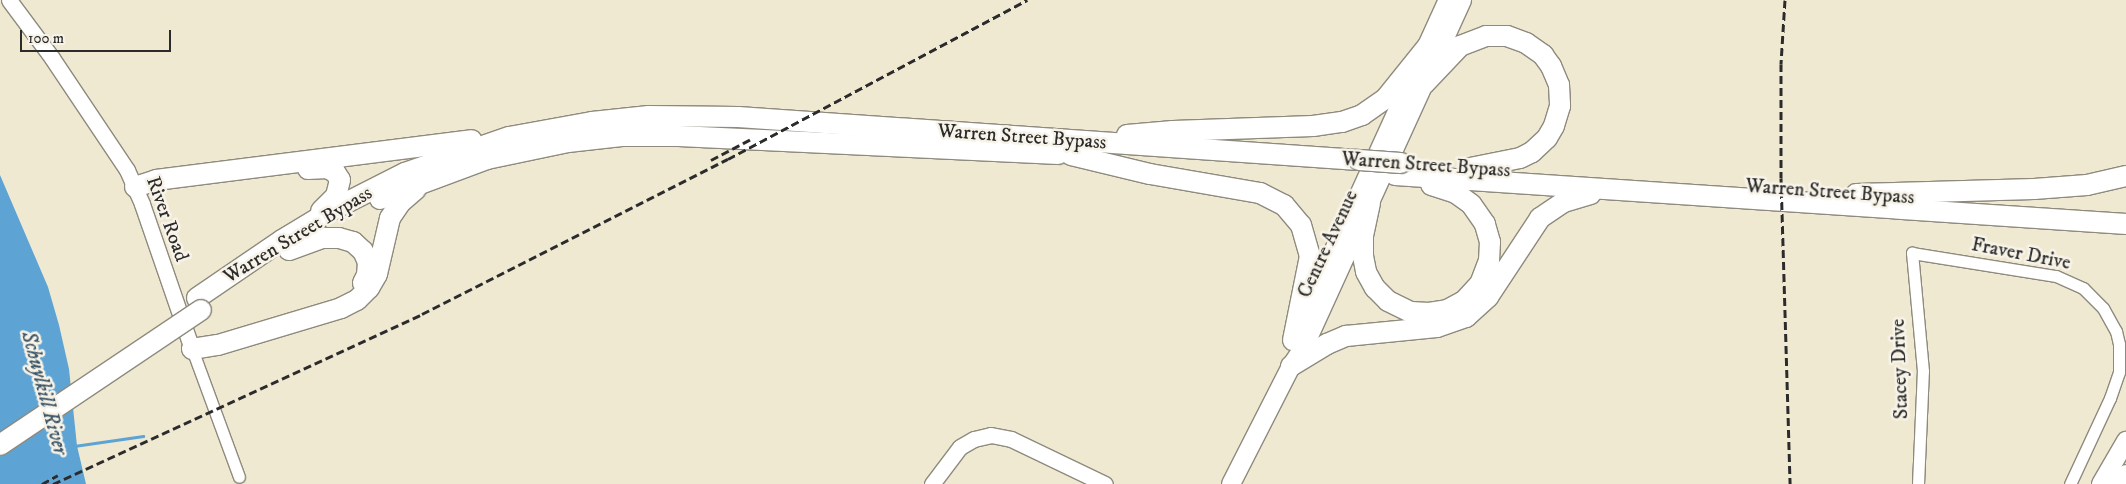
<!DOCTYPE html>
<html>
<head>
<meta charset="utf-8">
<style>
	body { margin:0 }
	#map { position:relative; width:2126px; height:484px; overflow:hidden; background:#f0e9d2; font-family:"IM FELL DW Pica",serif }
	div>[style] { position:absolute }
	.water>* { inset:0; background:#5da3d3 }
	.stream>* { height:3px; margin:-1.5px; padding:0 1.5px; transform-origin:1.5px; border-radius:1.5px; background:#5da3d3 }
	.roads { filter:drop-shadow(1px 0 #8e8a7e) drop-shadow(-1px 0 #8e8a7e) drop-shadow(0 1px #8e8a7e) drop-shadow(0 -1px #8e8a7e) }
	.street>* { height:11px; margin:-5.5px; padding:0 5.5px; transform-origin:5.5px; border-radius:5.5px; background:#fff }
	.secondary>* { height:15px; margin:-7.5px; padding:0 7.5px; transform-origin:7.5px; border-radius:7.5px; background:#fff }
	.primary>* { height:18px; margin:-9px; padding:0 9px; transform-origin:9px; border-radius:9px; background:#fff }
	.highway>* { height:20px; margin:-10px; padding:0 10px; transform-origin:10px; border-radius:10px; background:#fff }
	.rail>* { height:3px; margin-top:-1.5px; transform-origin:0; background:repeating-linear-gradient(90deg,#2b2b2b 0 8px,transparent 0 12px) }
	.bridges { filter:drop-shadow(1px 0 #8e8a7e) drop-shadow(-1px 0 #8e8a7e) drop-shadow(0 1px #8e8a7e) drop-shadow(0 -1px #8e8a7e) }
	.highway-bridge>* { height:20px; margin:-10px; padding:0 10px; transform-origin:10px; border-radius:10px; background:#fff }
	span { translate:-50% -50%; white-space:nowrap; text-align:center; line-height:1.15; -webkit-text-stroke:5px #f7f3e8; paint-order:stroke }
	.street-label { font-size:20px; color:#2b2b2b }
	.water-label { font-size:21px; color:#3c5566; font-style:italic }
	.scale { position:absolute; left:20px; top:30px; width:151px; height:22px; box-sizing:border-box; border:2px solid #2b2b2b; border-top:0; padding-left:6px; font-size:15px; line-height:18px; white-space:nowrap; color:#2b2b2b; -webkit-text-stroke:4px #f7f3e8; paint-order:stroke }
</style>
</head>
<body>
<div id="map">
	<div class="water">
		<i style="clip-path:polygon(0 175px,48px 287px,59px 325px,69px 369px,77px 446px,86px 484px,0 484px)"></i>
	</div>
	<div class="stream">
		<i style="left:74px;top:446px;width:70px;rotate:-8.2deg"></i>
	</div>
	<div class="roads">
		<div class="street">
			<i style="left:192px;top:349px;width:136px;rotate:69.8deg"></i>
			<i style="left:1918px;top:484px;width:113px;rotate:-87.5deg"></i>
			<i style="left:1923px;top:371px;width:119px;rotate:-95.3deg"></i>
			<i style="left:1912px;top:253px;width:146px;rotate:9.1deg"></i>
			<i style="left:2056px;top:276px;width:30px;rotate:24deg"></i>
			<i style="left:2083px;top:288px;width:28px;rotate:45deg"></i>
			<i style="left:2103px;top:308px;width:26px;rotate:61deg"></i>
			<i style="left:2116px;top:331px;width:13px;rotate:77deg"></i>
			<i style="left:2119px;top:344px;width:28px;rotate:90deg"></i>
			<i style="left:2119px;top:372px;width:28px;rotate:109deg"></i>
			<i style="left:2110px;top:398px;width:95px;rotate:114.9deg"></i>
		</div>
		<div class="secondary">
			<i style="left:9px;top:0;width:72px;rotate:53.4deg"></i>
			<i style="left:52px;top:58px;width:135px;rotate:56.2deg"></i>
			<i style="left:127px;top:170px;width:37px;rotate:66deg"></i>
			<i style="left:142px;top:204px;width:153px;rotate:71deg"></i>
			<i style="left:932px;top:484px;width:46px;rotate:-52.9deg"></i>
			<i style="left:960px;top:447px;width:16px;rotate:-30deg"></i>
			<i style="left:974px;top:439px;width:17px;rotate:-13deg"></i>
			<i style="left:991px;top:435px;width:20px;rotate:11deg"></i>
			<i style="left:1011px;top:439px;width:104px;rotate:25.6deg"></i>
		</div>
		<div class="primary">
			<i style="left:1302px;top:320px;width:352px;rotate:-65.5deg"></i>
			<i style="left:1231px;top:484px;width:132px;rotate:-63deg"></i>
			<i style="left:1291px;top:366px;width:25px;rotate:-56deg"></i>
			<i style="left:1305px;top:345px;width:379px;rotate:-65.5deg"></i>
			<i style="left:2101px;top:484px;width:50px;rotate:-59.8deg"></i>
			<i style="left:2119px;top:484px;width:12px;rotate:-55deg"></i>
		</div>
		<div class="highway">
			<i style="left:1424px;top:84px;width:52px;rotate:-46.5deg"></i>
			<i style="left:1460px;top:46px;width:28px;rotate:-21deg"></i>
			<i style="left:1486px;top:36px;width:21px"></i>
			<i style="left:1507px;top:36px;width:20px;rotate:20deg"></i>
			<i style="left:1526px;top:43px;width:21px;rotate:35deg"></i>
			<i style="left:1543px;top:55px;width:14px;rotate:54deg"></i>
			<i style="left:1551px;top:66px;width:21px;rotate:67deg"></i>
			<i style="left:1559px;top:85px;width:21px;rotate:87deg"></i>
			<i style="left:1560px;top:106px;width:21px;rotate:107deg"></i>
			<i style="left:1554px;top:126px;width:14px;rotate:120deg"></i>
			<i style="left:1547px;top:138px;width:21px;rotate:137deg"></i>
			<i style="left:1532px;top:152px;width:13px;rotate:153deg"></i>
			<i style="left:1520px;top:158px;width:51px;rotate:168.7deg"></i>
			<i style="left:1127px;top:135px;width:46px;rotate:-5deg"></i>
			<i style="left:1173px;top:131px;width:140px;rotate:-2deg"></i>
			<i style="left:1313px;top:126px;width:29px;rotate:-8deg"></i>
			<i style="left:1342px;top:122px;width:21px;rotate:-19deg"></i>
			<i style="left:1362px;top:115px;width:29px;rotate:-35deg"></i>
			<i style="left:1386px;top:98px;width:65px;rotate:-51.2deg"></i>
			<i style="left:1071px;top:155px;width:81px;rotate:13.5deg"></i>
			<i style="left:1150px;top:174px;width:112px;rotate:9.8deg"></i>
			<i style="left:1260px;top:193px;width:27px;rotate:27deg"></i>
			<i style="left:1284px;top:205px;width:26px;rotate:50deg"></i>
			<i style="left:1301px;top:225px;width:32px;rotate:74deg"></i>
			<i style="left:1310px;top:256px;width:86px;rotate:101.4deg"></i>
			<i style="left:308px;top:169px;width:19px;rotate:-3deg"></i>
			<i style="left:327px;top:168px;width:9px;rotate:27deg"></i>
			<i style="left:335px;top:172px;width:9px;rotate:58deg"></i>
			<i style="left:340px;top:180px;width:16px;rotate:104deg"></i>
			<i style="left:336px;top:196px;width:21px;rotate:135deg"></i>
			<i style="left:1395px;top:175px;width:733px;rotate:3.83deg"></i>
			<i style="left:135px;top:187px;width:22px;rotate:-18deg"></i>
			<i style="left:156px;top:180px;width:318px;rotate:-7.2deg"></i>
			<i style="left:1856px;top:194px;width:178px;rotate:-1.6deg"></i>
			<i style="left:2034px;top:189px;width:53px;rotate:-4.3deg"></i>
			<i style="left:2087px;top:185px;width:40px;rotate:-13deg"></i>
			<i style="left:380px;top:199px;width:114px;rotate:-20.5deg"></i>
			<i style="left:487px;top:159px;width:83px;rotate:-11.9deg"></i>
			<i style="left:568px;top:142px;width:54px;rotate:-6.3deg"></i>
			<i style="left:622px;top:136px;width:56px"></i>
			<i style="left:678px;top:136px;width:381px;rotate:2.7deg"></i>
			<i style="left:1370px;top:203px;width:34px;rotate:102deg"></i>
			<i style="left:1363px;top:236px;width:20px;rotate:90deg"></i>
			<i style="left:1363px;top:256px;width:16px;rotate:79deg"></i>
			<i style="left:1366px;top:272px;width:18px;rotate:61deg"></i>
			<i style="left:1375px;top:288px;width:18px;rotate:45deg"></i>
			<i style="left:1388px;top:301px;width:25px;rotate:26deg"></i>
			<i style="left:1411px;top:312px;width:18px;rotate:3deg"></i>
			<i style="left:1429px;top:313px;width:18px;rotate:-9deg"></i>
			<i style="left:1447px;top:310px;width:19px;rotate:-28deg"></i>
			<i style="left:1464px;top:301px;width:23px;rotate:-47deg"></i>
			<i style="left:1480px;top:284px;width:25px;rotate:-69deg"></i>
			<i style="left:1489px;top:261px;width:19px;rotate:-87deg"></i>
			<i style="left:1490px;top:242px;width:19px;rotate:-106deg"></i>
			<i style="left:1485px;top:224px;width:24px;rotate:-125deg"></i>
			<i style="left:1471px;top:204px;width:19px;rotate:-144deg"></i>
			<i style="left:1456px;top:193px;width:26px;rotate:-162deg"></i>
			<i style="left:289px;top:250px;width:35px;rotate:-20deg"></i>
			<i style="left:322px;top:238px;width:17px"></i>
			<i style="left:339px;top:238px;width:15px;rotate:16deg"></i>
			<i style="left:353px;top:242px;width:13px;rotate:42deg"></i>
			<i style="left:363px;top:251px;width:12px;rotate:66deg"></i>
			<i style="left:368px;top:262px;width:13px;rotate:94deg"></i>
			<i style="left:367px;top:275px;width:9px;rotate:117deg"></i>
			<i style="left:197px;top:298px;width:103px;rotate:-34.3deg"></i>
			<i style="left:282px;top:240px;width:56px;rotate:-31.1deg"></i>
			<i style="left:330px;top:211px;width:84px;rotate:-26.9deg"></i>
			<i style="left:405px;top:173px;width:110px;rotate:-19.1deg"></i>
			<i style="left:509px;top:137px;width:84px;rotate:-10.2deg"></i>
			<i style="left:592px;top:122px;width:57px;rotate:-6deg"></i>
			<i style="left:649px;top:116px;width:89px;rotate:0.6deg"></i>
			<i style="left:738px;top:117px;width:622px;rotate:3.96deg"></i>
			<i style="left:192px;top:349px;width:26px;rotate:-9deg"></i>
			<i style="left:218px;top:345px;width:128px;rotate:-16.7deg"></i>
			<i style="left:341px;top:308px;width:18px;rotate:-27deg"></i>
			<i style="left:357px;top:300px;width:17px;rotate:-45deg"></i>
			<i style="left:369px;top:288px;width:16px;rotate:-60deg"></i>
			<i style="left:377px;top:274px;width:57px;rotate:-76.9deg"></i>
			<i style="left:390px;top:218px;width:18px;rotate:-56deg"></i>
			<i style="left:400px;top:203px;width:21px;rotate:-41deg"></i>
			<i style="left:1291px;top:366px;width:42px;rotate:-31.4deg"></i>
			<i style="left:1327px;top:344px;width:21px;rotate:-23deg"></i>
			<i style="left:1346px;top:336px;width:91px;rotate:-5.6deg"></i>
			<i style="left:1437px;top:327px;width:31px;rotate:-19deg"></i>
			<i style="left:1466px;top:317px;width:30px;rotate:-42deg"></i>
			<i style="left:1488px;top:297px;width:95px;rotate:-56.6deg"></i>
			<i style="left:1540px;top:218px;width:29px;rotate:-34deg"></i>
			<i style="left:1564px;top:202px;width:28px;rotate:-17deg"></i>
		</div>
	</div>
	<div class="rail">
		<i style="left:1785px;top:0;width:64px;rotate:93.6deg"></i>
		<i style="left:1781px;top:64px;width:114px;rotate:90deg"></i>
		<i style="left:1781px;top:178px;width:306px;rotate:88.3deg"></i>
		<i style="left:711px;top:160px;width:45px;rotate:-27.7deg"></i>
		<i style="left:42px;top:484px;width:18px;rotate:-29deg"></i>
		<i style="left:53px;top:484px;width:406px;rotate:-24.7deg"></i>
		<i style="left:422px;top:314px;width:343px;rotate:-26.9deg"></i>
		<i style="left:728px;top:159px;width:339px;rotate:-28deg"></i>
	</div>
	<div class="bridges">
		<div class="highway-bridge">
			<i style="left:1359px;top:160px;width:42px;rotate:4.1deg"></i>
			<i style="left:0;top:445px;width:242px;rotate:-33.9deg"></i>
		</div>
	</div>
	<div class="street-label">
		<span style="left:1022px;top:137px;rotate:4deg">Warren Street Bypass</span>
		<span style="left:1426px;top:165px;rotate:4deg">Warren Street Bypass</span>
		<span style="left:1830px;top:192px;rotate:4deg">Warren Street Bypass</span>
		<span style="left:167px;top:219px;rotate:70deg">River Road</span>
		<span style="left:298px;top:235px;rotate:-31deg">Warren Street Bypass</span>
		<span style="left:1328px;top:244px;rotate:-65deg">Centre Avenue</span>
		<span style="left:2021px;top:254px;rotate:11deg">Fraver Drive</span>
		<span style="left:1900px;top:369px;rotate:-92deg">Stacey Drive</span>
	</div>
	<div class="water-label">
		<span style="left:44px;top:393px;rotate:75deg">Schuylkill River</span>
	</div>
	<div class="scale">100 m</div>
</div>
</body>
</html>
